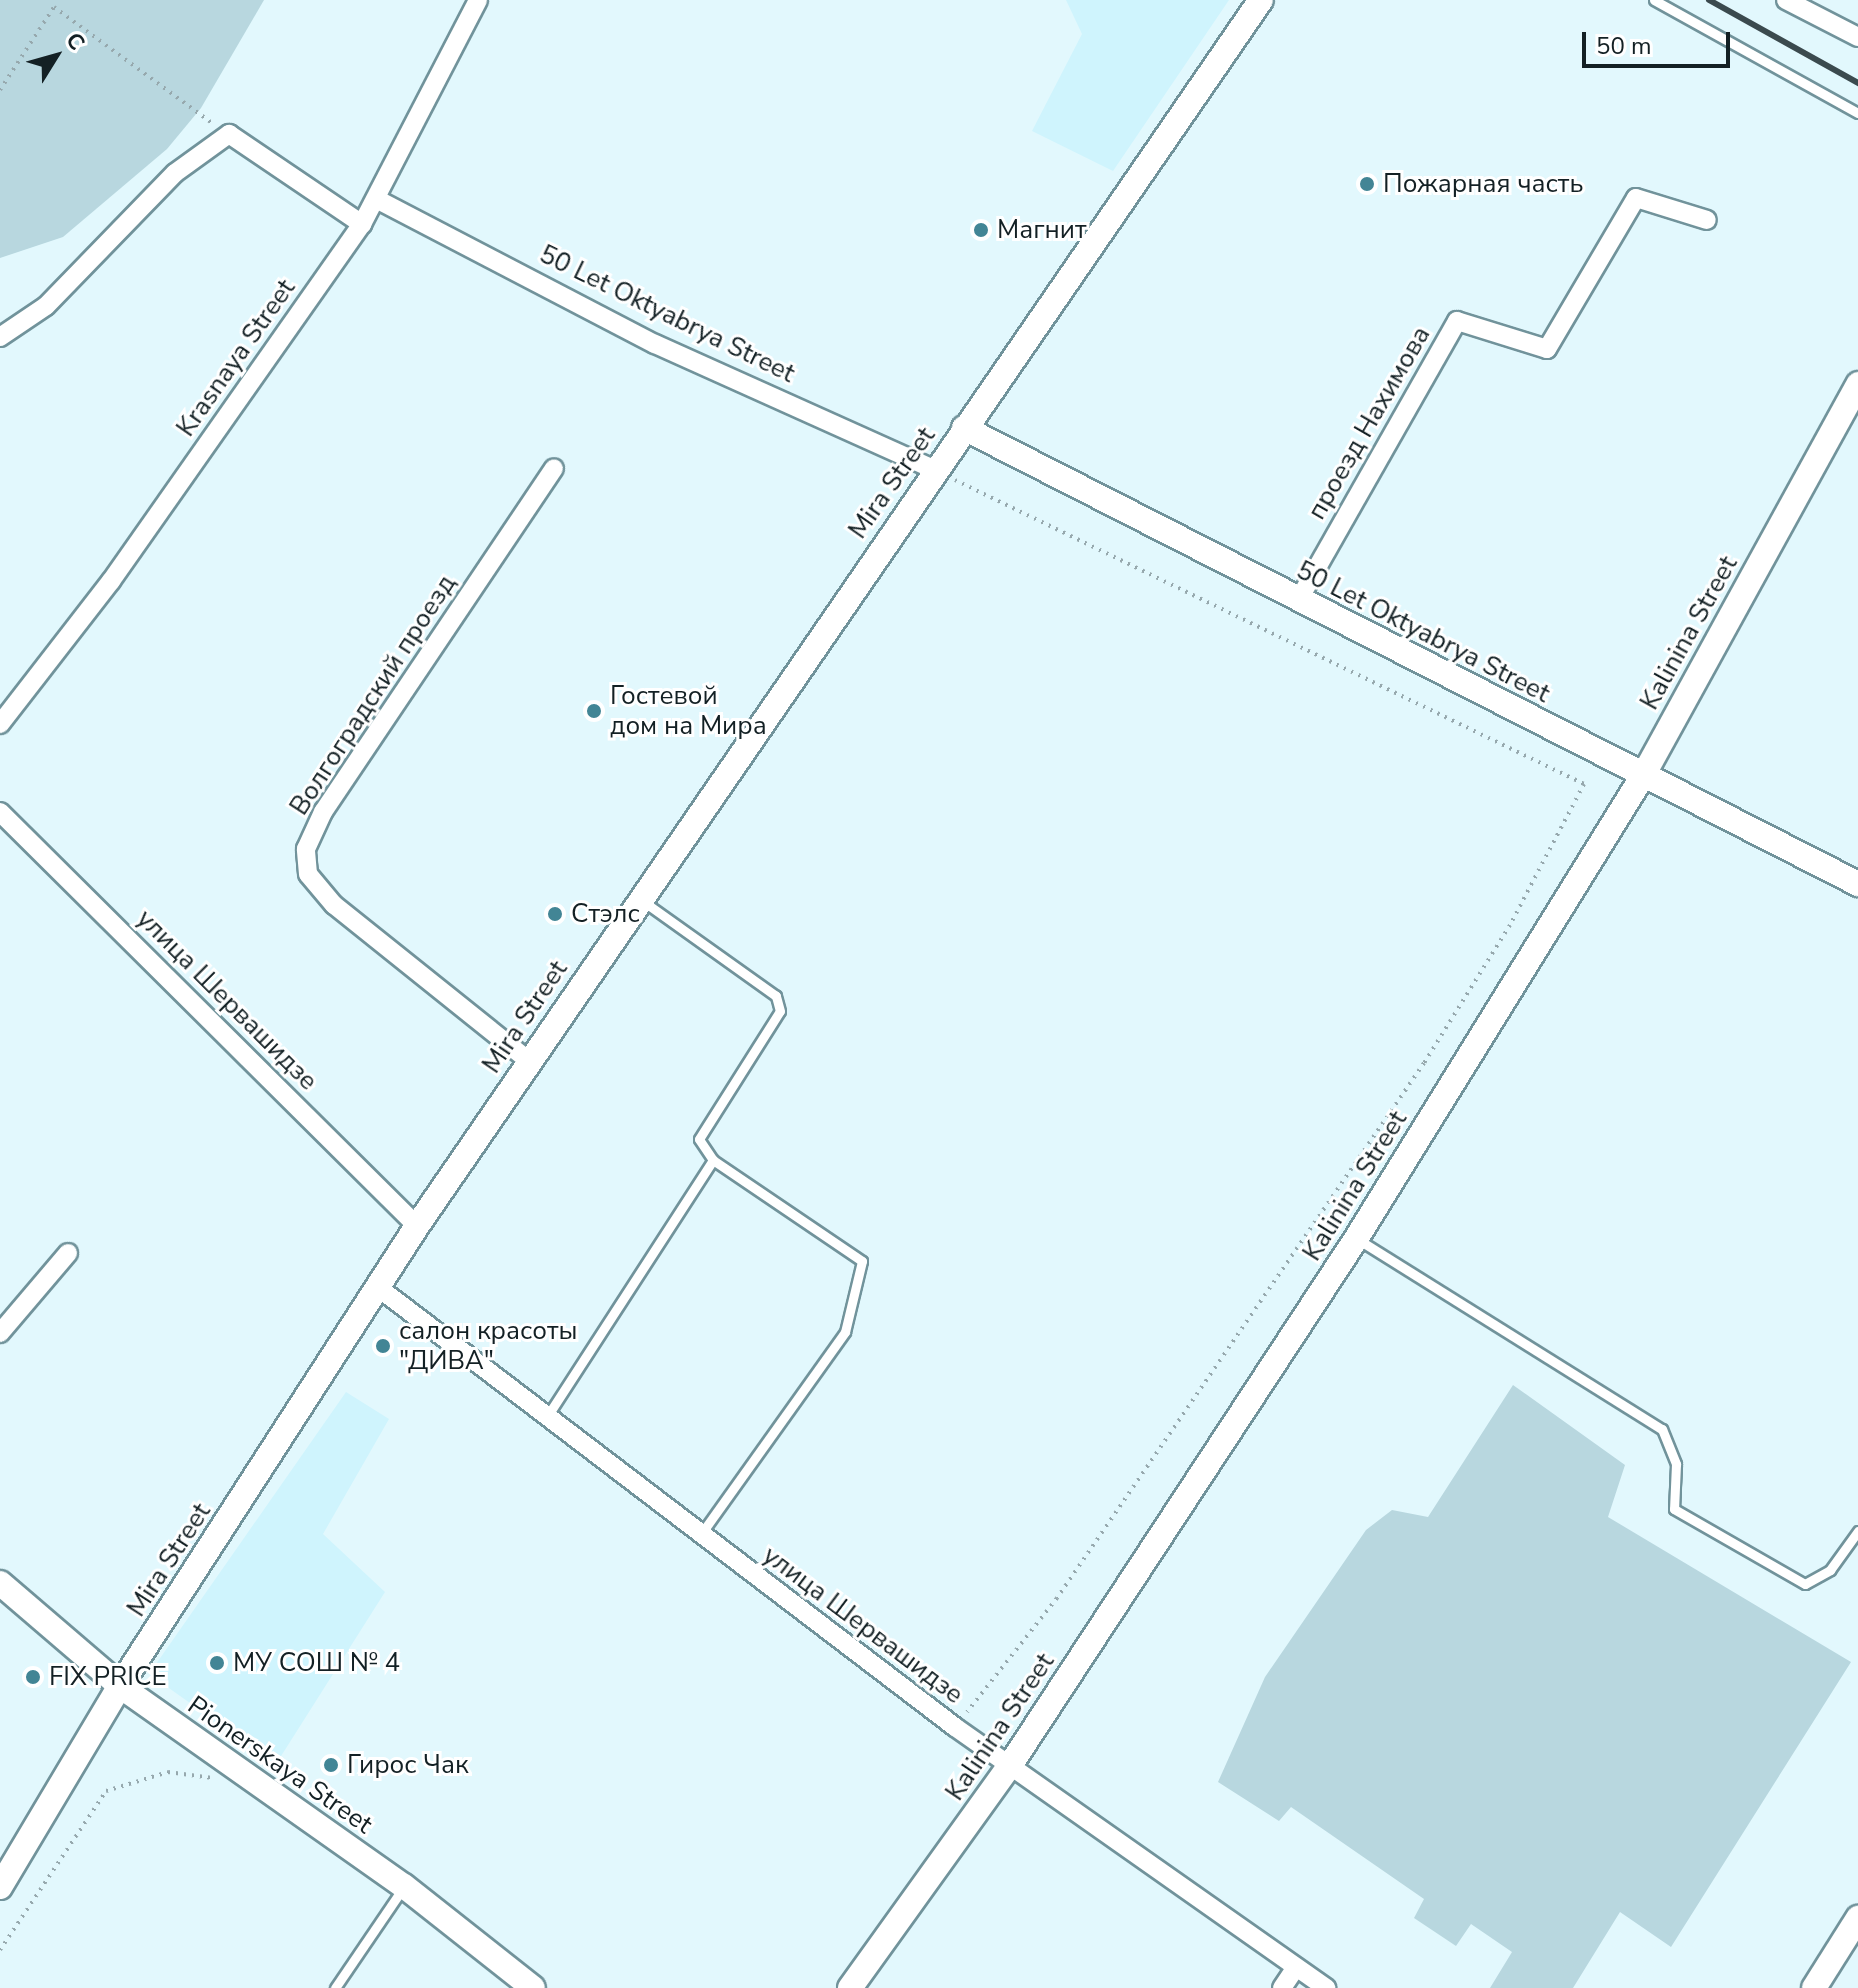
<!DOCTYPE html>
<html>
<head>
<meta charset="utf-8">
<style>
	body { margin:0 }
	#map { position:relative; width:1858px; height:1988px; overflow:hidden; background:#e2f8fd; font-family:"Nunito Sans",sans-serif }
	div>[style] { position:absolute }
	.built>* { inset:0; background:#cff4fd }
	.green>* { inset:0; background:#b8d7df }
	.path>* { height:4px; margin-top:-2px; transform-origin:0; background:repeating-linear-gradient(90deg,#96a8ad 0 2px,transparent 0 8px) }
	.roads { filter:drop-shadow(2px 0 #71939b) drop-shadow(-2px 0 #71939b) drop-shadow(0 2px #71939b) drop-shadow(0 -2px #71939b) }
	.lane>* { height:9px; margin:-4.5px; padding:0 4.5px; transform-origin:4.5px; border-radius:4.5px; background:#fff }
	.street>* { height:18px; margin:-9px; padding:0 9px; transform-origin:9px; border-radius:9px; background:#fff }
	.secondary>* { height:24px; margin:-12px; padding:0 12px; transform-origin:12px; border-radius:12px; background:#fff }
	.rail>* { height:6px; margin:-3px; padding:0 3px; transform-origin:3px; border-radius:3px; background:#3b4a4e }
	.dots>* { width:22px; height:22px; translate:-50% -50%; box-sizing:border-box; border:4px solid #fff; border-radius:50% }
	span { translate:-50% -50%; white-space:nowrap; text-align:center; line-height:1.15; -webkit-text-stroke:6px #fff; paint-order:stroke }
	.poi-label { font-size:26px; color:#132024 }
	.left { translate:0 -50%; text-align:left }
	.street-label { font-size:26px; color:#132024 }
	.north { position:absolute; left:16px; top:16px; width:80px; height:80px; -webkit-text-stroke:6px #fff; paint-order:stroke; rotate:53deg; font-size:22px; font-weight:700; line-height:32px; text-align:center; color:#132024 }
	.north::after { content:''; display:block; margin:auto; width:28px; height:36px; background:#132024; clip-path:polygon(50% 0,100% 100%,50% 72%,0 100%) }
	.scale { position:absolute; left:1582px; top:32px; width:148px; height:36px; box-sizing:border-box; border:4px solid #132024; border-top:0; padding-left:10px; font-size:24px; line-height:28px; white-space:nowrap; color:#132024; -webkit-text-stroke:6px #fff; paint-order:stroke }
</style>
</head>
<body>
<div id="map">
	<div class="built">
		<i style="clip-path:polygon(1066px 0,1229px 0,1113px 171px,1032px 131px,1082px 34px)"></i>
		<i style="clip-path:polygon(346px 1392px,389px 1419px,323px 1534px,385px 1592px,276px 1764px,149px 1674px)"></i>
	</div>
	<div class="green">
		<i style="clip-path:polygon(0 0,264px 0,201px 108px,167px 149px,63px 237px,0 258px)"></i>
		<i style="clip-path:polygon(1513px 1385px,1625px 1465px,1608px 1517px,1851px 1662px,1671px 1947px,1620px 1912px,1573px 1988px,1490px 1988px,1512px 1952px,1471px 1924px,1456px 1946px,1414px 1918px,1424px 1899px,1291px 1807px,1279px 1821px,1218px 1782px,1265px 1677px,1366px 1530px,1392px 1510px,1428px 1517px)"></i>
	</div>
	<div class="path">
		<i style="left:0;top:90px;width:99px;rotate:-57deg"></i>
		<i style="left:54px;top:7px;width:197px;rotate:36.3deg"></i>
		<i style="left:955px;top:480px;width:699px;rotate:25.79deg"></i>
		<i style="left:1584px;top:784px;width:159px;rotate:117.7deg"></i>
		<i style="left:1510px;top:925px;width:163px;rotate:121.9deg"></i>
		<i style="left:1424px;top:1063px;width:649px;rotate:124.45deg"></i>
		<i style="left:1057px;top:1598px;width:145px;rotate:128.3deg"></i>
		<i style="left:0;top:1950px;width:191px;rotate:-56.3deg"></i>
		<i style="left:106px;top:1791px;width:65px;rotate:-17deg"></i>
		<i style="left:168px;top:1772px;width:45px;rotate:7.6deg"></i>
	</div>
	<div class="roads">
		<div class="lane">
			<i style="left:1654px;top:0;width:233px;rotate:29deg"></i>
			<i style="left:1359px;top:1240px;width:357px;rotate:32deg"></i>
			<i style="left:1662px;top:1429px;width:38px;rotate:68deg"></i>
			<i style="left:1676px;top:1464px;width:45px;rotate:92.5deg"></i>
			<i style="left:1674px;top:1509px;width:151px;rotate:29.8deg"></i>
			<i style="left:1805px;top:1584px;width:29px;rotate:-29deg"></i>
			<i style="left:1830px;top:1570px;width:48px;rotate:-54.3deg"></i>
			<i style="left:548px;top:1415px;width:304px;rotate:-57.1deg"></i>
			<i style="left:713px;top:1160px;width:25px;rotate:-124deg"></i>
			<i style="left:699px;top:1139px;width:151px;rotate:-57.7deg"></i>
			<i style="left:780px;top:1011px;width:16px;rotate:-105deg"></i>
			<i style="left:776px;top:996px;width:163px;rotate:-144.5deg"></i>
			<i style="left:701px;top:1534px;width:248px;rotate:-54.5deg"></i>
			<i style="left:845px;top:1332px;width:73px;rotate:-76.5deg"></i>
			<i style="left:862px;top:1261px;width:180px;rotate:-145.9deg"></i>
			<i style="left:335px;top:1988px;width:121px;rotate:-55.8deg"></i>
		</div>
		<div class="street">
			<i style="left:1786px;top:0;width:81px;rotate:27.2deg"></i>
			<i style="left:378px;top:200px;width:312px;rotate:27.5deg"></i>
			<i style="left:655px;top:344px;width:307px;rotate:24.2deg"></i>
			<i style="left:0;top:337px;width:55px;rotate:-34deg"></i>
			<i style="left:46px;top:306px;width:185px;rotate:-45.9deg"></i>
			<i style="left:175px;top:173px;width:67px;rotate:-35.8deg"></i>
			<i style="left:229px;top:134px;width:161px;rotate:34.1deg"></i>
			<i style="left:1298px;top:601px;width:322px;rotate:-60.4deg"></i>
			<i style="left:1457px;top:321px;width:94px;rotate:17.3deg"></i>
			<i style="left:1547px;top:349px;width:175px;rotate:-59.5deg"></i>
			<i style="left:1636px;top:198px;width:74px;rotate:17.2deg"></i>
			<i style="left:0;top:724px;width:181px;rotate:-52.2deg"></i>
			<i style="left:111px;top:581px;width:436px;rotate:-54.9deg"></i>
			<i style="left:362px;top:224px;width:252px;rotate:-62.6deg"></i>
			<i style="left:0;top:812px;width:588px;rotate:44.79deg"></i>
			<i style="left:529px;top:1061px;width:250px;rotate:-141.3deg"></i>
			<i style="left:334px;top:905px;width:40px;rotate:-130deg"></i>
			<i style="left:308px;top:874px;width:25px;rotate:-95deg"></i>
			<i style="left:306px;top:849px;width:41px;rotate:-65.3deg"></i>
			<i style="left:323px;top:812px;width:414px;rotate:-56.1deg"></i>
			<i style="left:379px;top:1288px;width:724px;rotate:37.31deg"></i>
			<i style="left:955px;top:1727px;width:454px;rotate:35.1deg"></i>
			<i style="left:0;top:1333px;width:105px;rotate:-49.6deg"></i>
			<i style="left:1282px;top:1988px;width:25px;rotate:-56deg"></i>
		</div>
		<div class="secondary">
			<i style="left:964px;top:428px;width:1004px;rotate:27.02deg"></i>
			<i style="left:0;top:1583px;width:158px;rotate:40.6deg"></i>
			<i style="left:120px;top:1686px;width:347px;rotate:35.2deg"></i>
			<i style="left:404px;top:1886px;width:164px;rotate:38.3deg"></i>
			<i style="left:0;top:1887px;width:234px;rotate:-59.2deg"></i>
			<i style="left:120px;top:1686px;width:548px;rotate:-57.15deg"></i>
			<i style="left:417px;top:1226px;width:1488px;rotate:-55.46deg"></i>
			<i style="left:850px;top:1988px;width:272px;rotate:-54.3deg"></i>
			<i style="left:1009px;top:1767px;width:632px;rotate:-56.69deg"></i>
			<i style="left:1356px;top:1239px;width:547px;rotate:-58.23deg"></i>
			<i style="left:1644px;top:774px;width:445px;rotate:-61.2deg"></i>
			<i style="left:1814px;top:1988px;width:83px;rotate:-57.8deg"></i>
		</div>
	</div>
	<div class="rail">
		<i style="left:1709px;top:0;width:171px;rotate:29.1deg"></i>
	</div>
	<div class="dots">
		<i style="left:1367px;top:184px;background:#428595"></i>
		<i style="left:981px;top:230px;background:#428595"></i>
		<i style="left:594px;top:711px;background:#428595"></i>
		<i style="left:555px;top:914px;background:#428595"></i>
		<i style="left:383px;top:1346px;background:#428595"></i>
		<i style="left:217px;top:1663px;background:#428595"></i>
		<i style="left:33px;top:1677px;background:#428595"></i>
		<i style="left:331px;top:1765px;background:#428595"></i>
	</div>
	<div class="poi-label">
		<span class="left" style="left:1383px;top:184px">Пожарная часть</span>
		<span class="left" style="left:997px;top:230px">Магнит</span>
		<span class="left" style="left:610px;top:711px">Гостевой<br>дом на Мира</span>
		<span class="left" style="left:571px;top:914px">Стэлс</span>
		<span class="left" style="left:399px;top:1346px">салон красоты<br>"ДИВА"</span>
		<span class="left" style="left:233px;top:1663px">МУ СОШ № 4</span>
		<span class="left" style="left:49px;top:1677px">FIX PRICE</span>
		<span class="left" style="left:347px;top:1765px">Гирос Чак</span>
	</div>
	<div class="street-label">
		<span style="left:667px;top:314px;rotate:26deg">50 Let Oktyabrya Street</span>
		<span style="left:236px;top:358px;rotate:-55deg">Krasnaya Street</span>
		<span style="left:1369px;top:423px;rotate:-60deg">проезд Нахимова</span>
		<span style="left:892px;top:483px;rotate:-55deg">Mira Street</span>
		<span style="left:1423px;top:632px;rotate:27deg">50 Let Oktyabrya Street</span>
		<span style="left:1689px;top:633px;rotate:-61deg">Kalinina Street</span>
		<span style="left:373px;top:695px;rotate:-57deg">Волгоградский проезд</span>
		<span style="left:227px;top:1000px;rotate:45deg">улица Шервашидзе</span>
		<span style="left:525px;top:1017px;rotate:-56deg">Mira Street</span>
		<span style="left:1355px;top:1186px;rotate:-58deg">Kalinina Street</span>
		<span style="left:169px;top:1560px;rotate:-57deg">Mira Street</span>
		<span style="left:863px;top:1625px;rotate:37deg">улица Шервашидзе</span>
		<span style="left:1000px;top:1727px;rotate:-56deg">Kalinina Street</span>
		<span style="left:280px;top:1765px;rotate:35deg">Pionerskaya Street</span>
	</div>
	<div class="north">С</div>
	<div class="scale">50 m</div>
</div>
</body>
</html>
